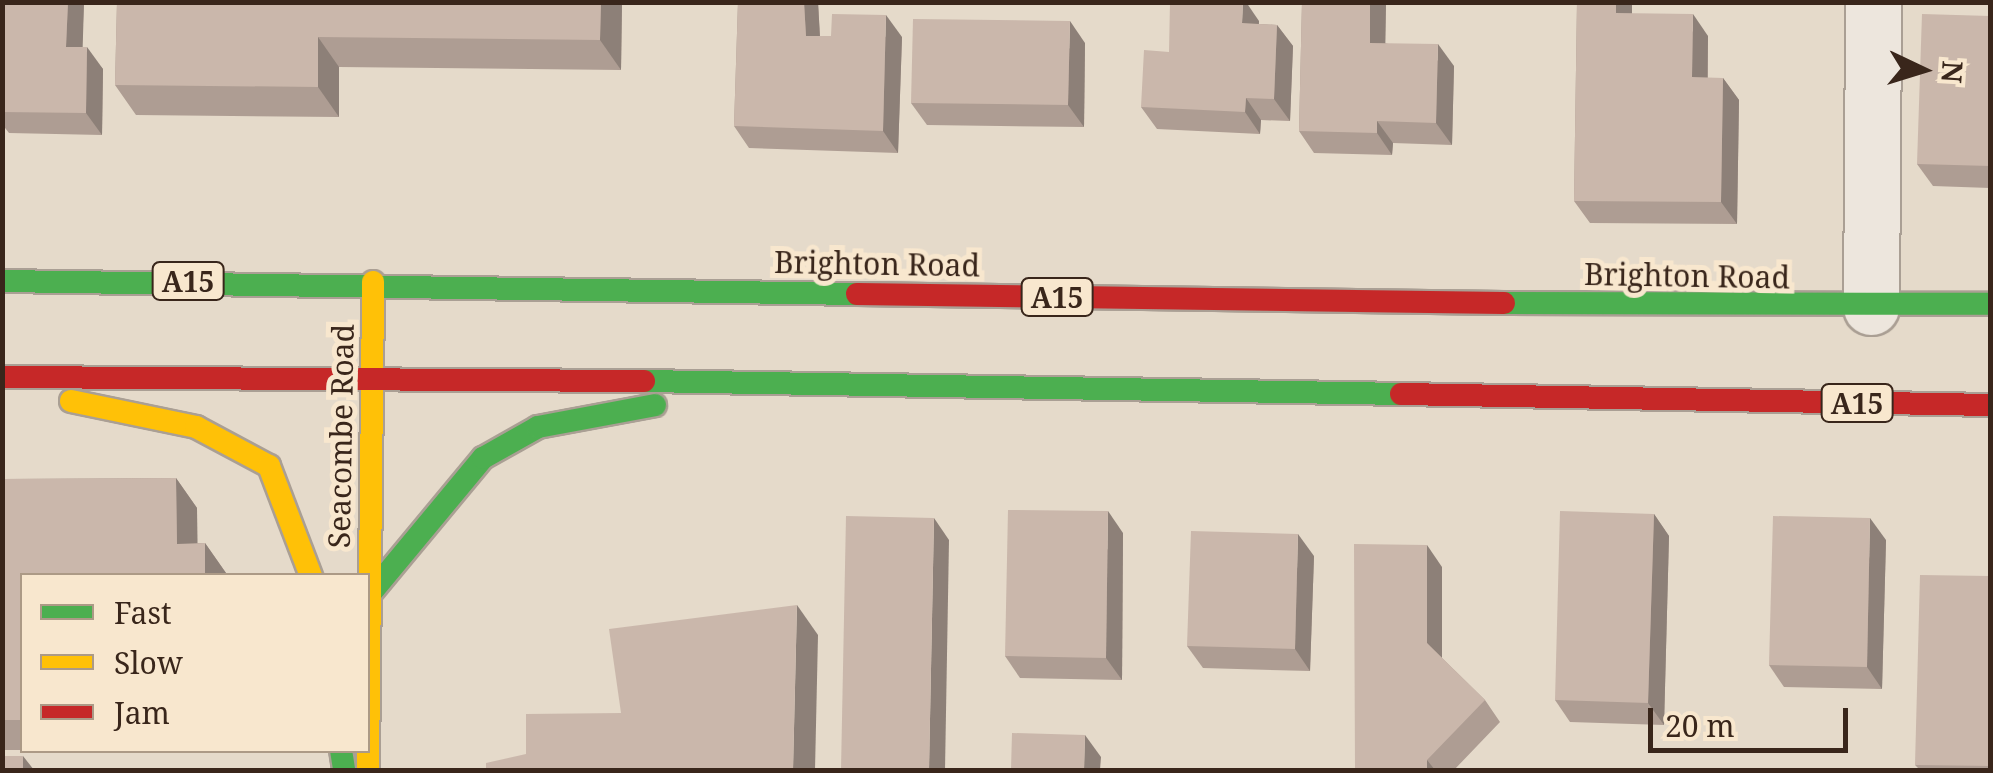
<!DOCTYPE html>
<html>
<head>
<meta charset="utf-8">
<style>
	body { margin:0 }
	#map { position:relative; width:1993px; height:773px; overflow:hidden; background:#e5daca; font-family:"Noto Serif",serif }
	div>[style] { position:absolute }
	.roads { filter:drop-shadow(2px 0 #aa9f94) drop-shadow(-2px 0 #aa9f94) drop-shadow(0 2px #aa9f94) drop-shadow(0 -2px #aa9f94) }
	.street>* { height:55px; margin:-27.5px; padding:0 27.5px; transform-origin:27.5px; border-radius:27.5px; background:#ede6dd }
	.fast>* { height:22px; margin:-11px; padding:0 11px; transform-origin:11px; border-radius:11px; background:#4caf50 }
	.slow>* { height:22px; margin:-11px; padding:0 11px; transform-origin:11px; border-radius:11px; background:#ffc107 }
	.jam>* { height:22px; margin:-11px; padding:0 11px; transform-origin:11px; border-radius:11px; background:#c62828 }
	.wall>* { inset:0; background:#ae9d93 }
	.shaded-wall>* { inset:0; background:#8d8078 }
	.building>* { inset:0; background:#cab7ab }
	span { translate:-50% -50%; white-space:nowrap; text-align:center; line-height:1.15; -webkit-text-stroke:10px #f8e7ce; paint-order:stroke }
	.shield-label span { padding:2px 8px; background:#f8e7ce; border:2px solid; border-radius:8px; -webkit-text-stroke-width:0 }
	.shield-label { font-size:28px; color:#39261b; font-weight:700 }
	.street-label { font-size:30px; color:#39261b }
	.frame { position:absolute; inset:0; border:5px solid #39261b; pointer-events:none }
	.legend { position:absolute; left:20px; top:573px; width:350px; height:180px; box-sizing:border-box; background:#f8e7ce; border:2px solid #ac9a86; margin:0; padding:12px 18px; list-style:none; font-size:30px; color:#39261b }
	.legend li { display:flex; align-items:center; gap:20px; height:50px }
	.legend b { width:50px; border:2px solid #ac9a86 }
	.north { position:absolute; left:1873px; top:20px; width:100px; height:100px; -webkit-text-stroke:8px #f8e7ce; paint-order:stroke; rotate:94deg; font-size:28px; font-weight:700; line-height:40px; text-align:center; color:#39261b }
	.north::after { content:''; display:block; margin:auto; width:35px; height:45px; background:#39261b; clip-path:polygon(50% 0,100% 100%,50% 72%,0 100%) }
	.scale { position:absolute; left:1648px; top:708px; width:200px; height:45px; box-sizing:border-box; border:5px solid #39261b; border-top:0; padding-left:12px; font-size:30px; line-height:35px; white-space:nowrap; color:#39261b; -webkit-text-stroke:8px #f8e7ce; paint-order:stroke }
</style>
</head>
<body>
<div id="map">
	<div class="roads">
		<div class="street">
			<i style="left:1871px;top:307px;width:305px;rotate:-89.6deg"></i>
		</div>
		<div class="fast">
			<i style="left:2px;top:281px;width:855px;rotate:0.87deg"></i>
			<i style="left:1504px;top:303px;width:486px;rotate:0.1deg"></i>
			<i style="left:644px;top:381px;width:757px;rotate:0.98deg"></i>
			<i style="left:370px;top:594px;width:177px;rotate:-50.3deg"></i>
			<i style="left:483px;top:458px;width:63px;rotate:-29.4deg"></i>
			<i style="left:538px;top:427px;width:119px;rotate:-10.6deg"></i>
			<i style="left:341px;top:750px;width:20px;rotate:81deg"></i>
		</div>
		<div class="slow">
			<i style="left:71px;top:401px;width:128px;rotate:11.7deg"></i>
			<i style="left:196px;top:427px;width:83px;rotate:28.1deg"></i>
			<i style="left:269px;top:466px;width:118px;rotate:69.1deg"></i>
			<i style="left:368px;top:770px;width:488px;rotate:-89.4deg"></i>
		</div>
		<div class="jam">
			<i style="left:857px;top:294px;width:647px;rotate:0.8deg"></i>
			<i style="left:2px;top:377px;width:642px;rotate:0.36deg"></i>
			<i style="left:1401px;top:394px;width:589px;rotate:1.07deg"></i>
		</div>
	</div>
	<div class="wall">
		<i style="clip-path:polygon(2px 2px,84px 2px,82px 47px,103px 69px,102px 135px,9px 133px,2px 124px)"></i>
		<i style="clip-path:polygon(117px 2px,622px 2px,621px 70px,339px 67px,339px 117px,136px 115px,115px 85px)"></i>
		<i style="clip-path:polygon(738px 2px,818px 2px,820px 36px,902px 37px,898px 153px,749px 148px,734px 126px)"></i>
		<i style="clip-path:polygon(1302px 2px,1386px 2px,1385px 43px,1454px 66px,1452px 145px,1393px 143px,1392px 155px,1314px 153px,1299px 131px)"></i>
		<i style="clip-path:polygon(1577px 2px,1632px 2px,1632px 14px,1708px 36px,1708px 78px,1723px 78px,1739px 100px,1737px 224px,1590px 223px,1574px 201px)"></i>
		<i style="clip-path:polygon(1990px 16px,1990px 188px,1933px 186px,1917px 164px)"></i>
		<i style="clip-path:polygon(1259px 21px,1259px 24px,1277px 25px,1293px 46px,1290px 121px,1261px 120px,1260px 134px,1157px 129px,1141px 107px,1169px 52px)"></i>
		<i style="clip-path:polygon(1085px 43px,1084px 127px,927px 125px,911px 103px)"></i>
		<i style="clip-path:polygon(176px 478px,197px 508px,197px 543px,205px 543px,226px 573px,22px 576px,22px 750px,2px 750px,2px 479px)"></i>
		<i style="clip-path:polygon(1654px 514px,1669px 536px,1664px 725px,1570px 722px,1555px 700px)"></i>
		<i style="clip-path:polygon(1123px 533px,1122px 680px,1020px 678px,1005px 656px)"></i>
		<i style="clip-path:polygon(1886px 540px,1882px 689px,1784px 687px,1769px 665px)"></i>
		<i style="clip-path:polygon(1314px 556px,1310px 671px,1203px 668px,1187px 646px)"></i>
		<i style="clip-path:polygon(1442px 567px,1442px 658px,1485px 700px,1500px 722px,1454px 770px,1355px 770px)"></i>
		<i style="clip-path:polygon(1990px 576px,1990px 770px,1920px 770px,1915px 765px)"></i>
	</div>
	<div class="shaded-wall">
		<i style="clip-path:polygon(68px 2px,84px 2px,82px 69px,66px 47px)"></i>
		<i style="clip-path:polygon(601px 2px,622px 2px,621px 70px,600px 40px)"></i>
		<i style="clip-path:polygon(804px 2px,818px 2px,821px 57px,806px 36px)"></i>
		<i style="clip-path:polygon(1243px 2px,1246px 2px,1259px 21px,1257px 45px,1242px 23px)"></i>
		<i style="clip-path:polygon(1370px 2px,1386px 2px,1385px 65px,1370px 43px)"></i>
		<i style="clip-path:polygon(1616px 2px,1632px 2px,1632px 35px,1616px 13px)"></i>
		<i style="clip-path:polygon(1693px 14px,1708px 36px,1707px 99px,1692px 77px)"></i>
		<i style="clip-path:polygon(886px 15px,902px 37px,898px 153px,883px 131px)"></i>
		<i style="clip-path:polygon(1070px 21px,1085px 43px,1084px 127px,1068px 105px)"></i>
		<i style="clip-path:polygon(1277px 25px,1293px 46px,1290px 121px,1274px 99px)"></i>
		<i style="clip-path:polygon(318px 37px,339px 67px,339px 117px,318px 87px)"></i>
		<i style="clip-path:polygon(1438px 44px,1454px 66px,1452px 145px,1436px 123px)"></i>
		<i style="clip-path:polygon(87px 47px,103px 69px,102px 135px,86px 113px)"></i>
		<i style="clip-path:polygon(1723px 78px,1739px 100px,1737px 224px,1721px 202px)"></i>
		<i style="clip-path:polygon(1246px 98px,1261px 120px,1260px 134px,1245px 112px)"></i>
		<i style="clip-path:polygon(1377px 121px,1393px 143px,1392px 155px,1377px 133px)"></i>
		<i style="clip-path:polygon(176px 478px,197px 508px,198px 574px,177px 544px)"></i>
		<i style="clip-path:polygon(1108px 511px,1123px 533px,1122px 680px,1106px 658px)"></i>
		<i style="clip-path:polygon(1654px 514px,1669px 536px,1664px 725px,1648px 703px)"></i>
		<i style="clip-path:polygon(934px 518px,949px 540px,945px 770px,929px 770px)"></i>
		<i style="clip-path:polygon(1870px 518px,1886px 540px,1882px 689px,1867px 667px)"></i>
		<i style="clip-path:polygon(1298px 534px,1314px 556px,1310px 671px,1295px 649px)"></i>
		<i style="clip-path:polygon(205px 543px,226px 573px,226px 576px,205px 576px)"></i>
		<i style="clip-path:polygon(1427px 545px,1442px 567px,1442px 665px,1427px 643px)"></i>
		<i style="clip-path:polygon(797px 605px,818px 635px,815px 770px,793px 770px)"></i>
		<i style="clip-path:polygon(1085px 735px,1101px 757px,1100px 770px,1084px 770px)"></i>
		<i style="clip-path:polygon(23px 756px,34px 770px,23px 770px)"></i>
		<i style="clip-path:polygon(1427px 760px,1435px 770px,1427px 770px)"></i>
	</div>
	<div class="building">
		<i style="clip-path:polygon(2px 2px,68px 2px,66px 47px,87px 47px,86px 113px,2px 112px)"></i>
		<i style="clip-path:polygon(117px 2px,601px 2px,600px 40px,318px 37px,318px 87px,115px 85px)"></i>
		<i style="clip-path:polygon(738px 2px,804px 2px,806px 36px,831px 36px,832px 14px,886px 15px,883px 131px,734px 126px)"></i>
		<i style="clip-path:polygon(1170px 2px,1243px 2px,1242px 23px,1277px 25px,1274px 99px,1246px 98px,1245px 112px,1141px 107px,1144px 50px,1169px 52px)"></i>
		<i style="clip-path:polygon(1302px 2px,1370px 2px,1370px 43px,1438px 44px,1436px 123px,1377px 121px,1377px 133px,1299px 131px)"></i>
		<i style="clip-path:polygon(1577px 2px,1616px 2px,1616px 13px,1693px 14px,1692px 77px,1723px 78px,1721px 202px,1574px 201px)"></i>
		<i style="clip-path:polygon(1922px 14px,1990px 16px,1990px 166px,1917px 164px)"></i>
		<i style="clip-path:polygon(913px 19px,1070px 21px,1068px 105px,911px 103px)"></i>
		<i style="clip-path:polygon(176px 478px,177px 544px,205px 543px,205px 576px,22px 576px,22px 720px,2px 720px,2px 479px)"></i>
		<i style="clip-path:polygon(1008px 510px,1108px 511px,1106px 658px,1005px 656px)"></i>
		<i style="clip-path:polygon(1560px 511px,1654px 514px,1648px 703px,1555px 700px)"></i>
		<i style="clip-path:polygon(846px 516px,934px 518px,929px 770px,841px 770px)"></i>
		<i style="clip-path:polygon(1773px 516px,1870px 518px,1867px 667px,1769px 665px)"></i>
		<i style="clip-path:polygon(1191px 531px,1298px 534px,1295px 649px,1187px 646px)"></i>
		<i style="clip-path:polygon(1354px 544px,1427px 545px,1427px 643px,1485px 700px,1427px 760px,1427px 770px,1355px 770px)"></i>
		<i style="clip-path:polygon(1920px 575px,1990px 576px,1990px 766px,1915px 765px)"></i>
		<i style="clip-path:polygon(797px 605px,793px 770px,486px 770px,486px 763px,526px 754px,526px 714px,621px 713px,609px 629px)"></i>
		<i style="clip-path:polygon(1012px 733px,1085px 735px,1084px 770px,1011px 770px)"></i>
		<i style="clip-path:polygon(2px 756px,23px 756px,23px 770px,2px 770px)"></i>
	</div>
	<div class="shield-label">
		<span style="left:188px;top:281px">A15</span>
		<span style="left:1057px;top:297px">A15</span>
		<span style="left:1857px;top:403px">A15</span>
	</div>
	<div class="street-label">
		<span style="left:877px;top:264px;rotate:1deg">Brighton Road</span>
		<span style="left:1687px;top:276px;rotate:1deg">Brighton Road</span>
		<span style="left:341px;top:436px;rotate:-89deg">Seacombe Road</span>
	</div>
	<div class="frame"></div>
	<ul class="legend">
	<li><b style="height:12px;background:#4caf50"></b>Fast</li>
	<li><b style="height:12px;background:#ffc107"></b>Slow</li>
	<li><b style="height:12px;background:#c62828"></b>Jam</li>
	</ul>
	<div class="north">N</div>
	<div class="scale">20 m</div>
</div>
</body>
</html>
